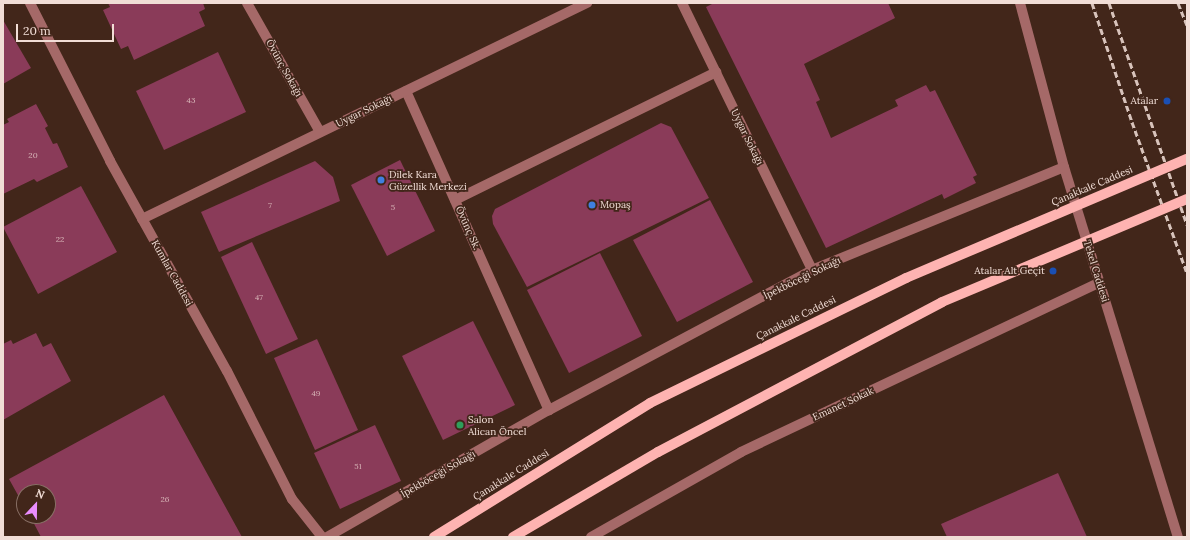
<!DOCTYPE html>
<html>
<head>
<meta charset="utf-8">
<style>
	body { margin:0 }
	#map { position:relative; width:1190px; height:540px; overflow:hidden; background:#42261a; font-family:Lora,serif }
	div>[style] { position:absolute }
	.building>* { inset:0; background:#8a3b59 }
	.minor>* { height:10px; margin:-5px; padding:0 5px; transform-origin:5px; border-radius:5px; background:#a56968 }
	.rail>* { height:3px; margin-top:-1.5px; transform-origin:0; background:repeating-linear-gradient(90deg,#d8c3bb 0 6px,transparent 0 9px) }
	.major-bridge>* { height:10px; margin:-5px; padding:0 5px; transform-origin:5px; border-radius:5px; background:#feb3b1 }
	.dots>* { width:11px; height:11px; translate:-50% -50%; box-sizing:border-box; border:2px solid #42261a; border-radius:50% }
	span { translate:-50% -50%; white-space:nowrap; text-align:center; line-height:1.15; -webkit-text-stroke:3.5px #42261a; paint-order:stroke }
	.number-label { font-size:8px; color:#d7b4b7 }
	.number-label span { -webkit-text-stroke-width:0 }
	.street-label { font-size:10px; color:#f1ddd6 }
	.poi-label { font-size:10px; color:#f1ddd6 }
	.right { translate:-100% -50%; text-align:right }
	.left { translate:0 -50%; text-align:left }
	.frame { position:absolute; inset:0; border:4px solid #f1ddd6; pointer-events:none }
	.north { position:absolute; left:16px; top:484px; width:40px; height:40px; box-sizing:border-box; background:#42261a; border:1px solid #886f65; border-radius:50%; rotate:22deg; font-size:11px; font-weight:700; line-height:16px; text-align:center; color:#f1ddd6 }
	.north::after { content:''; display:block; margin:auto; width:14px; height:18px; background:#ea8dfd; clip-path:polygon(50% 0,100% 100%,50% 72%,0 100%) }
	.scale { position:absolute; left:16px; top:24px; width:98px; height:18px; box-sizing:border-box; border:2px solid #f1ddd6; border-top:0; padding-left:5px; font-size:12px; line-height:14px; white-space:nowrap; color:#f1ddd6; -webkit-text-stroke:3px #42261a; paint-order:stroke }
</style>
</head>
<body>
<div id="map">
	<div class="building">
		<i style="clip-path:polygon(108px 3px,203px 3px,205px 9px,199px 12px,205px 26px,134px 60px,128px 46px,121px 49px,103px 10px,110px 7px)"></i>
		<i style="clip-path:polygon(714px 3px,888px 3px,895px 18px,804px 64px,820px 100px,816px 102px,831px 138px,898px 106px,895px 100px,926px 85px,930px 92px,935px 90px,977px 175px,973px 177px,976px 183px,944px 199px,942px 194px,826px 248px,706px 7px)"></i>
		<i style="clip-path:polygon(3px 20px,31px 68px,3px 84px)"></i>
		<i style="clip-path:polygon(218px 52px,246px 112px,164px 150px,136px 91px)"></i>
		<i style="clip-path:polygon(36px 104px,48px 126px,45px 128px,53px 144px,57px 143px,68px 167px,37px 182px,34px 179px,3px 194px,3px 125px,9px 122px,7px 119px)"></i>
		<i style="clip-path:polygon(661px 123px,671px 127px,709px 198px,527px 287px,493px 224px,492px 216px,495px 209px)"></i>
		<i style="clip-path:polygon(400px 160px,435px 231px,387px 256px,351px 185px)"></i>
		<i style="clip-path:polygon(315px 161px,333px 177px,340px 201px,219px 252px,201px 212px)"></i>
		<i style="clip-path:polygon(81px 186px,117px 252px,38px 294px,3px 227px)"></i>
		<i style="clip-path:polygon(710px 200px,753px 282px,677px 322px,633px 240px)"></i>
		<i style="clip-path:polygon(252px 242px,298px 339px,266px 354px,221px 257px)"></i>
		<i style="clip-path:polygon(600px 253px,642px 336px,569px 373px,527px 290px)"></i>
		<i style="clip-path:polygon(473px 321px,515px 405px,443px 440px,402px 356px)"></i>
		<i style="clip-path:polygon(36px 333px,43px 347px,51px 343px,71px 381px,3px 420px,3px 344px,11px 340px,13px 344px)"></i>
		<i style="clip-path:polygon(317px 339px,358px 430px,315px 450px,274px 358px)"></i>
		<i style="clip-path:polygon(164px 395px,242px 537px,41px 537px,30px 516px,48px 516px,48px 492px,24px 492px,24px 506px,9px 479px)"></i>
		<i style="clip-path:polygon(375px 425px,401px 481px,340px 509px,314px 453px)"></i>
		<i style="clip-path:polygon(1058px 473px,1087px 537px,947px 537px,941px 524px)"></i>
	</div>
	<div class="minor">
		<i style="left:30px;top:3px;width:177px;rotate:63.1deg"></i>
		<i style="left:110px;top:161px;width:240px;rotate:60.9deg"></i>
		<i style="left:227px;top:371px;width:144px;rotate:63.1deg"></i>
		<i style="left:292px;top:499px;width:48px;rotate:51.7deg"></i>
		<i style="left:247px;top:3px;width:148px;rotate:60.5deg"></i>
		<i style="left:682px;top:3px;width:297px;rotate:64deg"></i>
		<i style="left:1020px;top:3px;width:170px;rotate:75deg"></i>
		<i style="left:1064px;top:167px;width:387px;rotate:72.9deg"></i>
		<i style="left:406px;top:91px;width:350px;rotate:65.9deg"></i>
		<i style="left:455px;top:200px;width:291px;rotate:-26.1deg"></i>
		<i style="left:142px;top:219px;width:495px;rotate:-25.9deg"></i>
		<i style="left:327px;top:537px;width:256px;rotate:-29.8deg"></i>
		<i style="left:549px;top:410px;width:298px;rotate:-28deg"></i>
		<i style="left:812px;top:270px;width:272px;rotate:-22.2deg"></i>
		<i style="left:591px;top:537px;width:172px;rotate:-29.5deg"></i>
		<i style="left:741px;top:452px;width:397px;rotate:-25.3deg"></i>
	</div>
	<div class="rail">
		<i style="left:1092px;top:3px;width:126px;rotate:71.4deg"></i>
		<i style="left:1132px;top:122px;width:161px;rotate:70deg"></i>
		<i style="left:1109px;top:3px;width:235px;rotate:70.6deg"></i>
		<i style="left:1178px;top:3px;width:24px;rotate:68deg"></i>
	</div>
	<div class="major-bridge">
		<i style="left:434px;top:537px;width:254px;rotate:-31.8deg"></i>
		<i style="left:650px;top:403px;width:285px;rotate:-26deg"></i>
		<i style="left:906px;top:278px;width:305px;rotate:-23deg"></i>
		<i style="left:513px;top:537px;width:168px;rotate:-30.4deg"></i>
		<i style="left:658px;top:452px;width:321px;rotate:-27.8deg"></i>
		<i style="left:942px;top:302px;width:266px;rotate:-22.8deg"></i>
	</div>
	<div class="dots">
		<i style="left:1167px;top:101px;background:#1a4fb4"></i>
		<i style="left:381px;top:180px;background:#3f7fe0"></i>
		<i style="left:592px;top:205px;background:#3f7fe0"></i>
		<i style="left:1053px;top:271px;background:#1a4fb4"></i>
		<i style="left:460px;top:425px;background:#2e9e5b"></i>
	</div>
	<div class="number-label">
		<span style="left:191px;top:101px">43</span>
		<span style="left:33px;top:156px">20</span>
		<span style="left:270px;top:206px">7</span>
		<span style="left:393px;top:208px">5</span>
		<span style="left:60px;top:240px">22</span>
		<span style="left:259px;top:298px">47</span>
		<span style="left:316px;top:394px">49</span>
		<span style="left:358px;top:467px">51</span>
		<span style="left:165px;top:500px">26</span>
	</div>
	<div class="street-label">
		<span style="left:284px;top:68px;rotate:61deg">Övünç Sokağı</span>
		<span style="left:364px;top:111px;rotate:-26deg">Uygar Sokağı</span>
		<span style="left:747px;top:137px;rotate:64deg">Uygar Sokağı</span>
		<span style="left:1092px;top:186px;rotate:-23deg">Çanakkale Caddesi</span>
		<span style="left:468px;top:228px;rotate:66deg">Övünç Sk.</span>
		<span style="left:1096px;top:271px;rotate:73deg">Tekel Caddesi</span>
		<span style="left:172px;top:273px;rotate:61deg">Kumlar Caddesi</span>
		<span style="left:802px;top:278px;rotate:-26deg">İpekböceği Sokağı</span>
		<span style="left:796px;top:318px;rotate:-26deg">Çanakkale Caddesi</span>
		<span style="left:843px;top:404px;rotate:-25deg">Emanet Sokak</span>
		<span style="left:438px;top:474px;rotate:-30deg">İpekböceği Sokağı</span>
		<span style="left:511px;top:475px;rotate:-32deg">Çanakkale Caddesi</span>
	</div>
	<div class="poi-label">
		<span class="right" style="left:1158px;top:101px">Atalar</span>
		<span class="left" style="left:389px;top:180px">Dilek Kara<br>Güzellik Merkezi</span>
		<span class="left" style="left:600px;top:205px">Mopaş</span>
		<span class="right" style="left:1045px;top:271px">Atalar Alt Geçit</span>
		<span class="left" style="left:468px;top:425px">Salon<br>Alican Öncel</span>
	</div>
	<div class="frame"></div>
	<div class="north">N</div>
	<div class="scale">20 m</div>
</div>
</body>
</html>
